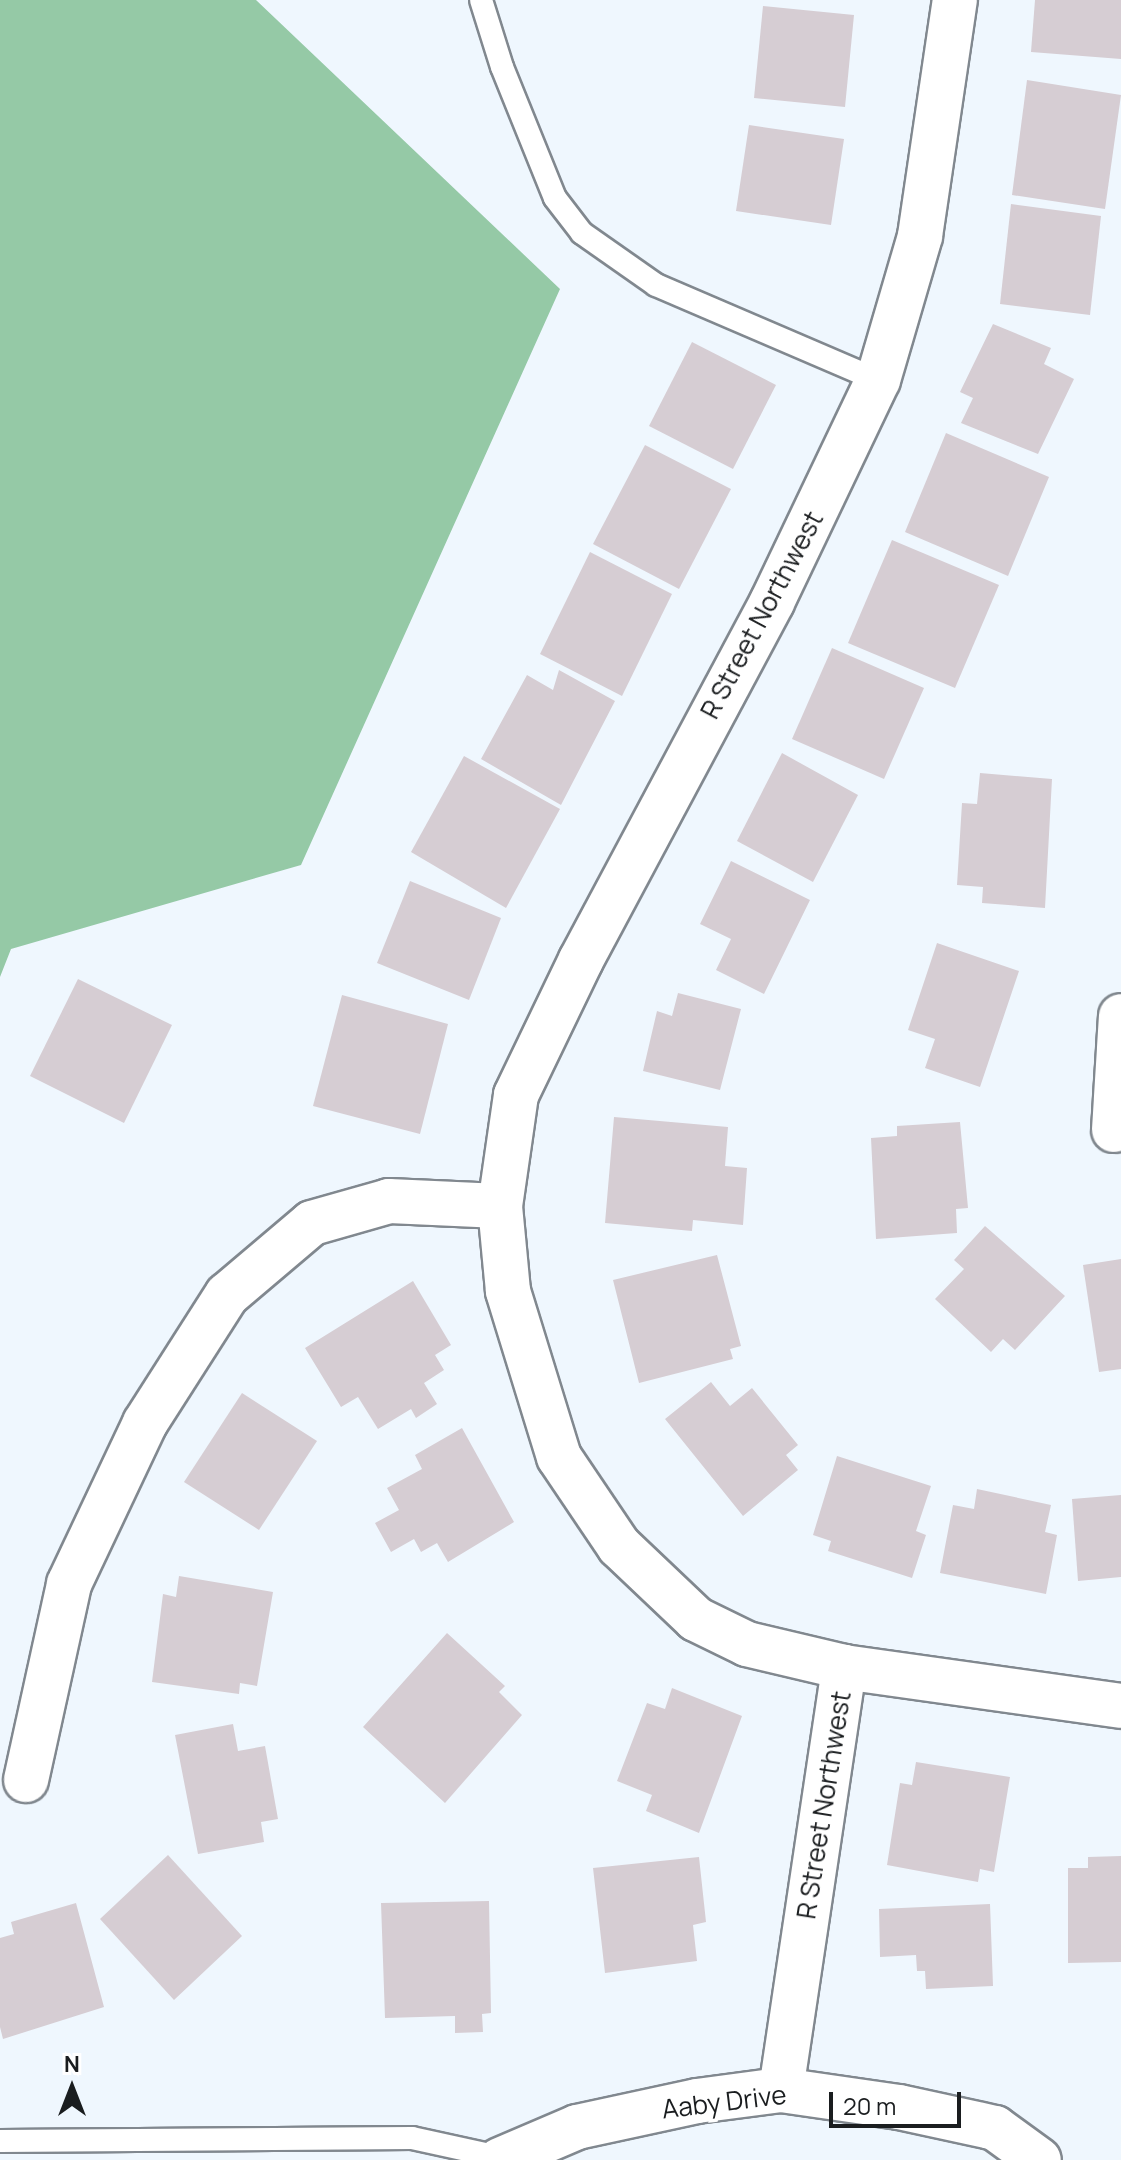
<!DOCTYPE html>
<html>
<head>
<meta charset="utf-8">
<style>
	body { margin:0 }
	#map { position:relative; width:1121px; height:2160px; overflow:hidden; background:#eff7fe; font-family:Manrope,sans-serif }
	div>[style] { position:absolute }
	.forest>* { inset:0; background:#95c9a6 }
	.building>* { inset:0; background:#d6cdd3 }
	.roads { filter:drop-shadow(2px 0 #81888f) drop-shadow(-2px 0 #81888f) drop-shadow(0 2px #81888f) drop-shadow(0 -2px #81888f) }
	.lane>* { height:22px; margin:-11px; padding:0 11px; transform-origin:11px; border-radius:11px; background:#fff }
	.street>* { height:44px; margin:-22px; padding:0 22px; transform-origin:22px; border-radius:22px; background:#fff }
	span { translate:-50% -50%; white-space:nowrap; text-align:center; line-height:1.15; -webkit-text-stroke:7px #fff; paint-order:stroke }
	.street-label { font-size:26px; color:#1a1d1f }
	.north { position:absolute; left:32px; top:2048px; width:80px; height:80px; -webkit-text-stroke:6px #fff; paint-order:stroke; rotate:0deg; font-size:22px; font-weight:700; line-height:32px; text-align:center; color:#1a1d1f }
	.north::after { content:''; display:block; margin:auto; width:28px; height:36px; background:#1a1d1f; clip-path:polygon(50% 0,100% 100%,50% 72%,0 100%) }
	.scale { position:absolute; left:829px; top:2092px; width:132px; height:36px; box-sizing:border-box; border:4px solid #1a1d1f; border-top:0; padding-left:10px; font-size:24px; line-height:28px; white-space:nowrap; color:#1a1d1f; -webkit-text-stroke:6px #fff; paint-order:stroke }
</style>
</head>
<body>
<div id="map">
	<div class="forest">
		<i style="clip-path:polygon(0 0,256px 0,560px 289px,301px 865px,11px 949px,0 977px)"></i>
	</div>
	<div class="building">
		<i style="clip-path:polygon(1035px 0,1121px 0,1121px 59px,1031px 52px)"></i>
		<i style="clip-path:polygon(763px 6px,854px 15px,845px 107px,754px 98px)"></i>
		<i style="clip-path:polygon(1027px 80px,1121px 95px,1105px 209px,1012px 195px)"></i>
		<i style="clip-path:polygon(749px 125px,844px 139px,831px 225px,736px 211px)"></i>
		<i style="clip-path:polygon(1011px 204px,1101px 216px,1090px 315px,1000px 304px)"></i>
		<i style="clip-path:polygon(993px 324px,1051px 348px,1044px 364px,1074px 379px,1038px 454px,961px 423px,973px 398px,960px 392px)"></i>
		<i style="clip-path:polygon(692px 342px,776px 385px,733px 469px,649px 426px)"></i>
		<i style="clip-path:polygon(946px 433px,1049px 477px,1008px 576px,905px 532px)"></i>
		<i style="clip-path:polygon(645px 445px,731px 489px,679px 589px,593px 544px)"></i>
		<i style="clip-path:polygon(892px 540px,999px 585px,955px 688px,848px 643px)"></i>
		<i style="clip-path:polygon(590px 552px,672px 594px,622px 696px,540px 654px)"></i>
		<i style="clip-path:polygon(832px 648px,924px 688px,884px 779px,792px 739px)"></i>
		<i style="clip-path:polygon(559px 670px,615px 701px,561px 805px,481px 759px,527px 675px,553px 690px)"></i>
		<i style="clip-path:polygon(782px 753px,858px 795px,813px 882px,737px 841px)"></i>
		<i style="clip-path:polygon(464px 756px,560px 809px,506px 908px,411px 852px)"></i>
		<i style="clip-path:polygon(980px 773px,1052px 779px,1045px 908px,982px 903px,983px 887px,957px 885px,962px 803px,977px 804px)"></i>
		<i style="clip-path:polygon(731px 861px,810px 900px,764px 994px,716px 970px,731px 939px,700px 924px)"></i>
		<i style="clip-path:polygon(410px 881px,501px 918px,469px 1000px,377px 963px)"></i>
		<i style="clip-path:polygon(937px 943px,1019px 971px,980px 1087px,925px 1068px,935px 1039px,908px 1030px)"></i>
		<i style="clip-path:polygon(78px 979px,172px 1025px,124px 1123px,30px 1076px)"></i>
		<i style="clip-path:polygon(678px 993px,741px 1009px,720px 1090px,643px 1071px,657px 1011px,672px 1016px)"></i>
		<i style="clip-path:polygon(342px 995px,448px 1024px,420px 1134px,313px 1106px)"></i>
		<i style="clip-path:polygon(614px 1117px,728px 1127px,725px 1166px,747px 1168px,743px 1225px,693px 1220px,692px 1231px,605px 1223px)"></i>
		<i style="clip-path:polygon(960px 1122px,968px 1208px,956px 1209px,957px 1233px,876px 1239px,871px 1138px,897px 1136px,897px 1126px)"></i>
		<i style="clip-path:polygon(985px 1226px,1065px 1296px,1015px 1350px,1003px 1339px,991px 1352px,935px 1299px,964px 1269px,954px 1260px)"></i>
		<i style="clip-path:polygon(717px 1255px,741px 1346px,730px 1349px,733px 1359px,639px 1383px,613px 1280px)"></i>
		<i style="clip-path:polygon(1121px 1259px,1121px 1369px,1099px 1372px,1083px 1265px)"></i>
		<i style="clip-path:polygon(413px 1281px,451px 1345px,435px 1355px,444px 1370px,424px 1383px,437px 1404px,416px 1418px,411px 1409px,378px 1429px,358px 1397px,341px 1407px,305px 1348px)"></i>
		<i style="clip-path:polygon(711px 1382px,730px 1406px,752px 1388px,798px 1445px,786px 1455px,798px 1470px,743px 1516px,665px 1419px)"></i>
		<i style="clip-path:polygon(242px 1393px,317px 1441px,259px 1530px,184px 1482px)"></i>
		<i style="clip-path:polygon(462px 1428px,514px 1522px,448px 1562px,437px 1543px,421px 1552px,414px 1539px,391px 1552px,375px 1523px,399px 1510px,387px 1488px,422px 1469px,415px 1455px)"></i>
		<i style="clip-path:polygon(837px 1456px,931px 1486px,916px 1531px,926px 1535px,912px 1578px,828px 1551px,831px 1541px,813px 1535px)"></i>
		<i style="clip-path:polygon(977px 1489px,1051px 1505px,1045px 1532px,1057px 1535px,1046px 1594px,940px 1573px,953px 1505px,974px 1509px)"></i>
		<i style="clip-path:polygon(1121px 1495px,1121px 1577px,1078px 1581px,1072px 1499px)"></i>
		<i style="clip-path:polygon(179px 1576px,273px 1592px,257px 1686px,240px 1683px,239px 1694px,152px 1682px,163px 1594px,176px 1597px)"></i>
		<i style="clip-path:polygon(447px 1633px,505px 1686px,499px 1692px,522px 1715px,445px 1803px,363px 1727px)"></i>
		<i style="clip-path:polygon(672px 1688px,742px 1716px,699px 1833px,646px 1811px,652px 1795px,617px 1781px,647px 1703px,665px 1709px)"></i>
		<i style="clip-path:polygon(233px 1724px,238px 1751px,265px 1746px,278px 1819px,261px 1822px,264px 1842px,198px 1854px,175px 1735px)"></i>
		<i style="clip-path:polygon(916px 1762px,1010px 1777px,994px 1872px,980px 1869px,978px 1882px,887px 1865px,900px 1783px,912px 1785px)"></i>
		<i style="clip-path:polygon(168px 1855px,242px 1936px,174px 2000px,100px 1919px)"></i>
		<i style="clip-path:polygon(1121px 1856px,1121px 1962px,1068px 1963px,1068px 1868px,1088px 1868px,1088px 1857px)"></i>
		<i style="clip-path:polygon(699px 1857px,706px 1922px,693px 1925px,697px 1961px,605px 1973px,593px 1868px)"></i>
		<i style="clip-path:polygon(489px 1901px,491px 2013px,482px 2014px,483px 2032px,455px 2033px,455px 2016px,385px 2018px,381px 1903px)"></i>
		<i style="clip-path:polygon(76px 1903px,104px 2007px,3px 2039px,0 2027px,0 1938px,14px 1934px,11px 1922px)"></i>
		<i style="clip-path:polygon(990px 1904px,993px 1986px,926px 1989px,925px 1971px,917px 1971px,916px 1955px,880px 1957px,879px 1909px)"></i>
	</div>
	<div class="roads">
		<div class="lane">
			<i style="left:481px;top:0;width:70px;rotate:72.6deg"></i>
			<i style="left:502px;top:67px;width:141px;rotate:68deg"></i>
			<i style="left:555px;top:198px;width:44px;rotate:52.4deg"></i>
			<i style="left:582px;top:233px;width:90px;rotate:35.1deg"></i>
			<i style="left:656px;top:285px;width:241px;rotate:23.2deg"></i>
			<i style="left:0;top:2141px;width:412px;rotate:-0.4deg"></i>
			<i style="left:412px;top:2138px;width:93px;rotate:12.4deg"></i>
		</div>
		<div class="street">
			<i style="left:1114px;top:1130px;width:114px;rotate:-86.5deg"></i>
			<i style="left:844px;top:1667px;width:280px;rotate:8deg"></i>
			<i style="left:26px;top:1780px;width:201px;rotate:-77.6deg"></i>
			<i style="left:69px;top:1584px;width:178px;rotate:-64.7deg"></i>
			<i style="left:145px;top:1423px;width:152px;rotate:-57.4deg"></i>
			<i style="left:227px;top:1295px;width:111px;rotate:-40.3deg"></i>
			<i style="left:312px;top:1223px;width:80px;rotate:-15.9deg"></i>
			<i style="left:389px;top:1201px;width:111px;rotate:2.6deg"></i>
			<i style="left:781px;top:2090px;width:428px;rotate:-81.5deg"></i>
			<i style="left:844px;top:1667px;width:100px;rotate:-166.7deg"></i>
			<i style="left:747px;top:1644px;width:57px;rotate:-153.9deg"></i>
			<i style="left:696px;top:1619px;width:106px;rotate:-136.5deg"></i>
			<i style="left:619px;top:1546px;width:107px;rotate:-124deg"></i>
			<i style="left:559px;top:1457px;width:174px;rotate:-107.1deg"></i>
			<i style="left:508px;top:1291px;width:85px;rotate:-95.4deg"></i>
			<i style="left:500px;top:1206px;width:112px;rotate:-81.8deg"></i>
			<i style="left:516px;top:1095px;width:150px;rotate:-64.3deg"></i>
			<i style="left:581px;top:960px;width:406px;rotate:-61.9deg"></i>
			<i style="left:772px;top:602px;width:246px;rotate:-64.5deg"></i>
			<i style="left:878px;top:380px;width:150px;rotate:-73.7deg"></i>
			<i style="left:920px;top:236px;width:239px;rotate:-81.6deg"></i>
			<i style="left:500px;top:2160px;width:84px;rotate:-23.2deg"></i>
			<i style="left:577px;top:2127px;width:123px;rotate:-12.2deg"></i>
			<i style="left:697px;top:2101px;width:85px;rotate:-7.5deg"></i>
			<i style="left:781px;top:2090px;width:119px;rotate:8.2deg"></i>
			<i style="left:899px;top:2107px;width:98px;rotate:12.3deg"></i>
			<i style="left:995px;top:2128px;width:54px;rotate:36deg"></i>
		</div>
	</div>
	<div class="street-label">
		<span style="left:762px;top:615px;rotate:-62deg">R Street Northwest</span>
		<span style="left:824px;top:1805px;rotate:-81deg">R Street Northwest</span>
		<span style="left:724px;top:2102px;rotate:-7deg">Aaby Drive</span>
	</div>
	<div class="north">N</div>
	<div class="scale">20 m</div>
</div>
</body>
</html>
